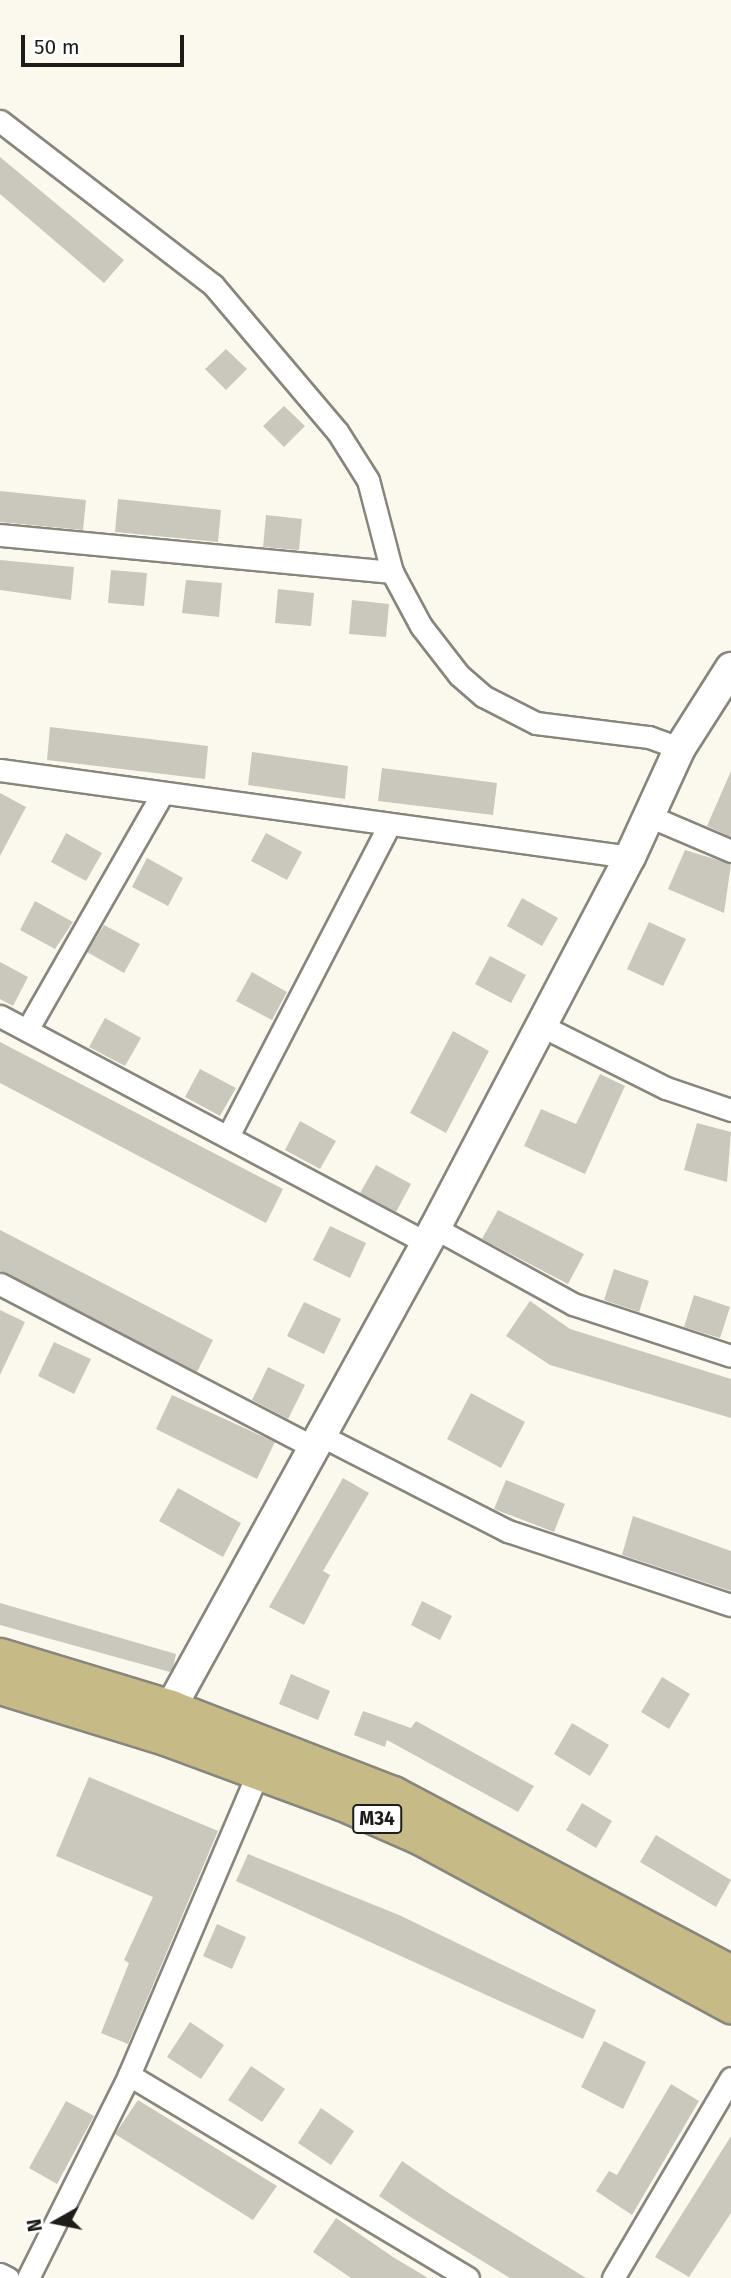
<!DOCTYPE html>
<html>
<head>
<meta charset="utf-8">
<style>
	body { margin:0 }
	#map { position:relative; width:731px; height:2278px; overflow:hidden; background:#fbf9ee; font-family:"Fira Sans",sans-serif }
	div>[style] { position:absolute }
	.building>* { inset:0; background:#cac8bd }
	.roads { filter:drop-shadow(2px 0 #88867c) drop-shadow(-2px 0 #88867c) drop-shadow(0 2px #88867c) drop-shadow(0 -2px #88867c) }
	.street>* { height:21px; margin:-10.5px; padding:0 10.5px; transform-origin:10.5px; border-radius:10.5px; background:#fff }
	.secondary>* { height:30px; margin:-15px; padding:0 15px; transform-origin:15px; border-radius:15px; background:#fff }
	.primary>* { height:33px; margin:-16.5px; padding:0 16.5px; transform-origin:16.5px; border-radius:16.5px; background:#c6bb86 }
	span { translate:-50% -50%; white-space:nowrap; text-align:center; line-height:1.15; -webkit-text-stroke:5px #fff; paint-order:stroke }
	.shield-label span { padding:2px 5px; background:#fff; border:2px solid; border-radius:5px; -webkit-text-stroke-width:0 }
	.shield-label { font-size:19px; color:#1d1c18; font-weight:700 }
	.north { position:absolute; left:21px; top:2187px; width:70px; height:70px; -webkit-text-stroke:5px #fff; paint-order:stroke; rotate:261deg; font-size:19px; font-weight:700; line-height:28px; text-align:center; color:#1d1c18 }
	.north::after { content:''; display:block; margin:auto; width:24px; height:32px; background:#1d1c18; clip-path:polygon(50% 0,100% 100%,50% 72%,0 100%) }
	.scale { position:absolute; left:21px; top:35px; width:163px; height:32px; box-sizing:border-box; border:4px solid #1d1c18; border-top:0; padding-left:9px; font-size:21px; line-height:24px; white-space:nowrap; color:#1d1c18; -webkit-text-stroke:5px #fff; paint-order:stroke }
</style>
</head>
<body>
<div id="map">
	<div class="building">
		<i style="clip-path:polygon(0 157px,124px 260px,104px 283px,0 194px)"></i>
		<i style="clip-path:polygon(226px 349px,247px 369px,226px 390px,205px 369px)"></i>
		<i style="clip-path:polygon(284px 406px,305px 426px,284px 447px,263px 426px)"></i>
		<i style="clip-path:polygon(0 491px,86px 500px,83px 530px,0 522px)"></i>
		<i style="clip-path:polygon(118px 499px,221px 510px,218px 542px,115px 532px)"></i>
		<i style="clip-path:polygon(266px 515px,302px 519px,299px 550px,263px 547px)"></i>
		<i style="clip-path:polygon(0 560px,74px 567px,71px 600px,0 590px)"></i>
		<i style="clip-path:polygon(111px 570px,147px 573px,144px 606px,108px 603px)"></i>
		<i style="clip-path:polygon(186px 580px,222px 583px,219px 617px,182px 613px)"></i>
		<i style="clip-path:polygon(278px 589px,314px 593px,311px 626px,275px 623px)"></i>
		<i style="clip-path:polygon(352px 600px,389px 604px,386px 637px,349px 634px)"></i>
		<i style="clip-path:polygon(50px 727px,208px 746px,205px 779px,47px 760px)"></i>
		<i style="clip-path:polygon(252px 752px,348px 766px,345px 799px,248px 785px)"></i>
		<i style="clip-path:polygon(382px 768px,497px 783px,493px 815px,378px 801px)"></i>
		<i style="clip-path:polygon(731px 771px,731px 837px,707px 826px)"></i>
		<i style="clip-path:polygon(0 793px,26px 807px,0 856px)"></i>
		<i style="clip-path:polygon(66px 833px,102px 853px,86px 881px,51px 862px)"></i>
		<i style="clip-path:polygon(266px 833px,302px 852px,287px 880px,251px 861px)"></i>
		<i style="clip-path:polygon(685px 850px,731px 864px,724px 913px,668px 889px)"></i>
		<i style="clip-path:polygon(147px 858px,183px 878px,168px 906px,132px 887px)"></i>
		<i style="clip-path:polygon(522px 898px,558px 918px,542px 946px,507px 926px)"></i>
		<i style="clip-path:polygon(35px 901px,73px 922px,55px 949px,20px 930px)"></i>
		<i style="clip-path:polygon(649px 922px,686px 939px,663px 986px,627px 969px)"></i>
		<i style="clip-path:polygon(104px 925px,140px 944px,124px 973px,87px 952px)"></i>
		<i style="clip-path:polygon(490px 956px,526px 975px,511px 1003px,475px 984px)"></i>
		<i style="clip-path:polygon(0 962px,28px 977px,13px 1006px,0 999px)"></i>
		<i style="clip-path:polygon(252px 972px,287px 992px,272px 1020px,236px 1001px)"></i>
		<i style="clip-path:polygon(105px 1018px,141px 1038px,125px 1066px,89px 1047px)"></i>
		<i style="clip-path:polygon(453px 1031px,489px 1051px,446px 1133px,410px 1113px)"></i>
		<i style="clip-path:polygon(0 1042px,283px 1189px,266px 1223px,0 1083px)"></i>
		<i style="clip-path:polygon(200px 1069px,236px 1088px,220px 1116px,185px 1097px)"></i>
		<i style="clip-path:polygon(600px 1074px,625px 1086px,585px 1174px,524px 1146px,541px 1109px,576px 1124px)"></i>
		<i style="clip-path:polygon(300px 1121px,336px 1141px,320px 1169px,285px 1150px)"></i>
		<i style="clip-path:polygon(697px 1123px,731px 1132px,727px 1182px,684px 1170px)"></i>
		<i style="clip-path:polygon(376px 1165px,411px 1184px,396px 1212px,360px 1193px)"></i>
		<i style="clip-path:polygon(498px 1210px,584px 1254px,568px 1284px,482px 1239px)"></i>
		<i style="clip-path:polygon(330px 1226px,366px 1243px,350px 1278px,313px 1260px)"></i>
		<i style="clip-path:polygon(0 1230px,213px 1340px,197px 1372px,0 1271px)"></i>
		<i style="clip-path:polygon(614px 1269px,649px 1281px,639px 1312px,604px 1300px)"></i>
		<i style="clip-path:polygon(694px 1295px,730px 1307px,720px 1338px,684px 1327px)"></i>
		<i style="clip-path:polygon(530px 1301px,570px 1329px,731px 1379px,731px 1418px,550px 1365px,506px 1336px)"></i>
		<i style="clip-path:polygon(304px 1302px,341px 1319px,324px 1354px,287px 1336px)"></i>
		<i style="clip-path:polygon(0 1310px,25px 1322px,0 1375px)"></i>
		<i style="clip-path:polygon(54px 1342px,91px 1359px,74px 1394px,38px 1376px)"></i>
		<i style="clip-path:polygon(268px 1367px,305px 1385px,288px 1419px,252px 1400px)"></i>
		<i style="clip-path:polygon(471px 1393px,525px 1422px,501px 1468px,447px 1439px)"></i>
		<i style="clip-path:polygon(172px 1395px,275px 1442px,257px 1479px,156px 1429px)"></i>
		<i style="clip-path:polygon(343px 1478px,369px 1493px,323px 1571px,330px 1575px,304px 1625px,269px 1607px)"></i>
		<i style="clip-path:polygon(506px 1480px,565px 1504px,554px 1532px,494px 1509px)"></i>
		<i style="clip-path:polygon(178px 1488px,241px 1523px,223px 1557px,159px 1521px)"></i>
		<i style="clip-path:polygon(633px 1516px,731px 1551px,731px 1591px,622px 1555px)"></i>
		<i style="clip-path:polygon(422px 1601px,452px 1616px,440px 1640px,411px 1625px)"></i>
		<i style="clip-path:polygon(0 1603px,176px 1654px,173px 1668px,170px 1672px,0 1625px)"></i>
		<i style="clip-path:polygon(291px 1674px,330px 1691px,318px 1720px,279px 1704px)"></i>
		<i style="clip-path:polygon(662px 1677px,690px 1694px,669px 1729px,641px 1712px)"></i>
		<i style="clip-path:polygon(363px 1711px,411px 1728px,416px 1721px,534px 1786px,518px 1812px,387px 1740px,385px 1747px,354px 1735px)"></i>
		<i style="clip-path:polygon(572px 1723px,609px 1745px,590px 1776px,554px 1754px)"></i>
		<i style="clip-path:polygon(89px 1777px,218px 1831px,128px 2044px,101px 2033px,129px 1963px,124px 1960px,153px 1897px,56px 1856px)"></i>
		<i style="clip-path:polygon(582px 1803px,612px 1821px,596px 1848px,566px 1830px)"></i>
		<i style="clip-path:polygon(656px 1835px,731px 1880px,716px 1907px,640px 1862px)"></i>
		<i style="clip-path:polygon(248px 1854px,399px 1915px,596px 2010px,583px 2039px,236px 1881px)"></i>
		<i style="clip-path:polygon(217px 1924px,246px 1937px,232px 1969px,203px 1956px)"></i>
		<i style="clip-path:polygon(190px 2022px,224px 2045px,201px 2079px,167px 2057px)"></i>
		<i style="clip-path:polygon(604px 2041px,646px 2062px,623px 2109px,581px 2087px)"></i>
		<i style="clip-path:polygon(251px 2066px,285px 2089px,262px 2122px,228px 2100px)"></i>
		<i style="clip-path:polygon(671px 2084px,699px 2101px,632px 2215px,596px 2191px,609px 2171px,617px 2175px)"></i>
		<i style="clip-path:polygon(138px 2100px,277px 2186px,253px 2220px,115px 2134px)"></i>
		<i style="clip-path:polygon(66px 2101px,94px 2116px,57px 2184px,29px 2168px)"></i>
		<i style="clip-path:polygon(321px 2108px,354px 2131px,331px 2165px,298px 2143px)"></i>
		<i style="clip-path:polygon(731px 2136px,731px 2213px,689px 2277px,655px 2257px)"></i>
		<i style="clip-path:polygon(402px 2161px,450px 2194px,586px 2278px,510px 2278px,412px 2218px,379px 2196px)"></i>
		<i style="clip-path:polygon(336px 2218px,393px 2257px,428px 2278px,351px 2278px,313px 2252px)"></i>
	</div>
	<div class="roads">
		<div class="street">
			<i style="left:0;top:121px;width:269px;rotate:37.6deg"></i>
			<i style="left:213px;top:285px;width:192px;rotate:49.7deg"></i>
			<i style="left:337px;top:431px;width:58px;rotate:57.7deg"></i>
			<i style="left:368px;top:480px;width:95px;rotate:75.4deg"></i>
			<i style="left:392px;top:572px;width:61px;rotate:61.8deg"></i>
			<i style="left:421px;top:626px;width:62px;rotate:52.2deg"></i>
			<i style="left:459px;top:675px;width:32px;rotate:41deg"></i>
			<i style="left:483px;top:696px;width:59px;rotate:27deg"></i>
			<i style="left:536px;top:723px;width:114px;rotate:7.1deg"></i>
			<i style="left:649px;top:737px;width:33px;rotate:20deg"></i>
			<i style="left:0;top:535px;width:394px;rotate:5.4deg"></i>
			<i style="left:0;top:770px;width:636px;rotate:7.86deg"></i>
			<i style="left:649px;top:816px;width:89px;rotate:23.1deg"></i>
			<i style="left:0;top:1016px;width:484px;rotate:28deg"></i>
			<i style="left:542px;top:1026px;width:139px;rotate:26.6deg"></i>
			<i style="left:666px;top:1088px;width:69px;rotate:18.7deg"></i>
			<i style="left:27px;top:1030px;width:270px;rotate:-60.2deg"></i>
			<i style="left:228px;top:1136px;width:350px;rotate:-62.6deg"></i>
			<i style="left:435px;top:1228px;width:158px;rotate:28.8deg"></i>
			<i style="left:573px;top:1304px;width:166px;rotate:18.2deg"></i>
			<i style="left:0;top:1284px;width:353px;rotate:27.5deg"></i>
			<i style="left:320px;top:1435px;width:211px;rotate:27.1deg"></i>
			<i style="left:508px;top:1531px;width:235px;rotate:18.4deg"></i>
			<i style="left:129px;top:2075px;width:395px;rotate:30.9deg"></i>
			<i style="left:0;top:2274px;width:9px;rotate:27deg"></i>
			<i style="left:28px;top:2278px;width:227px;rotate:-63.5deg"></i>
			<i style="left:129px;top:2075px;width:329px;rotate:-66.9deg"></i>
			<i style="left:613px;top:2278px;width:232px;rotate:-59.5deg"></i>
		</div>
		<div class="secondary">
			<i style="left:171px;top:1707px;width:547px;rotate:-61.14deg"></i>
			<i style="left:435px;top:1228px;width:419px;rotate:-62.3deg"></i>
			<i style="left:630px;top:857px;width:120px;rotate:-65.4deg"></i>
			<i style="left:680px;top:748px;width:95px;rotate:-57.5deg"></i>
		</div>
		<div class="primary">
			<i style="left:0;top:1655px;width:179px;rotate:16.9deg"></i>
			<i style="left:171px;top:1707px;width:238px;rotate:21.2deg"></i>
			<i style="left:393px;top:1793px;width:382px;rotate:27.9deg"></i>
			<i style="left:0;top:1687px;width:173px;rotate:17.2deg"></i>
			<i style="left:165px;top:1738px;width:188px;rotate:20.3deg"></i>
			<i style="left:341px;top:1803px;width:87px;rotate:23.6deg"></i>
			<i style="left:421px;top:1838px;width:353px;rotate:28.5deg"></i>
		</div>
	</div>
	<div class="shield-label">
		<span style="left:377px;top:1819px">M34</span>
	</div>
	<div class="north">N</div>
	<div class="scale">50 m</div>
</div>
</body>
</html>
